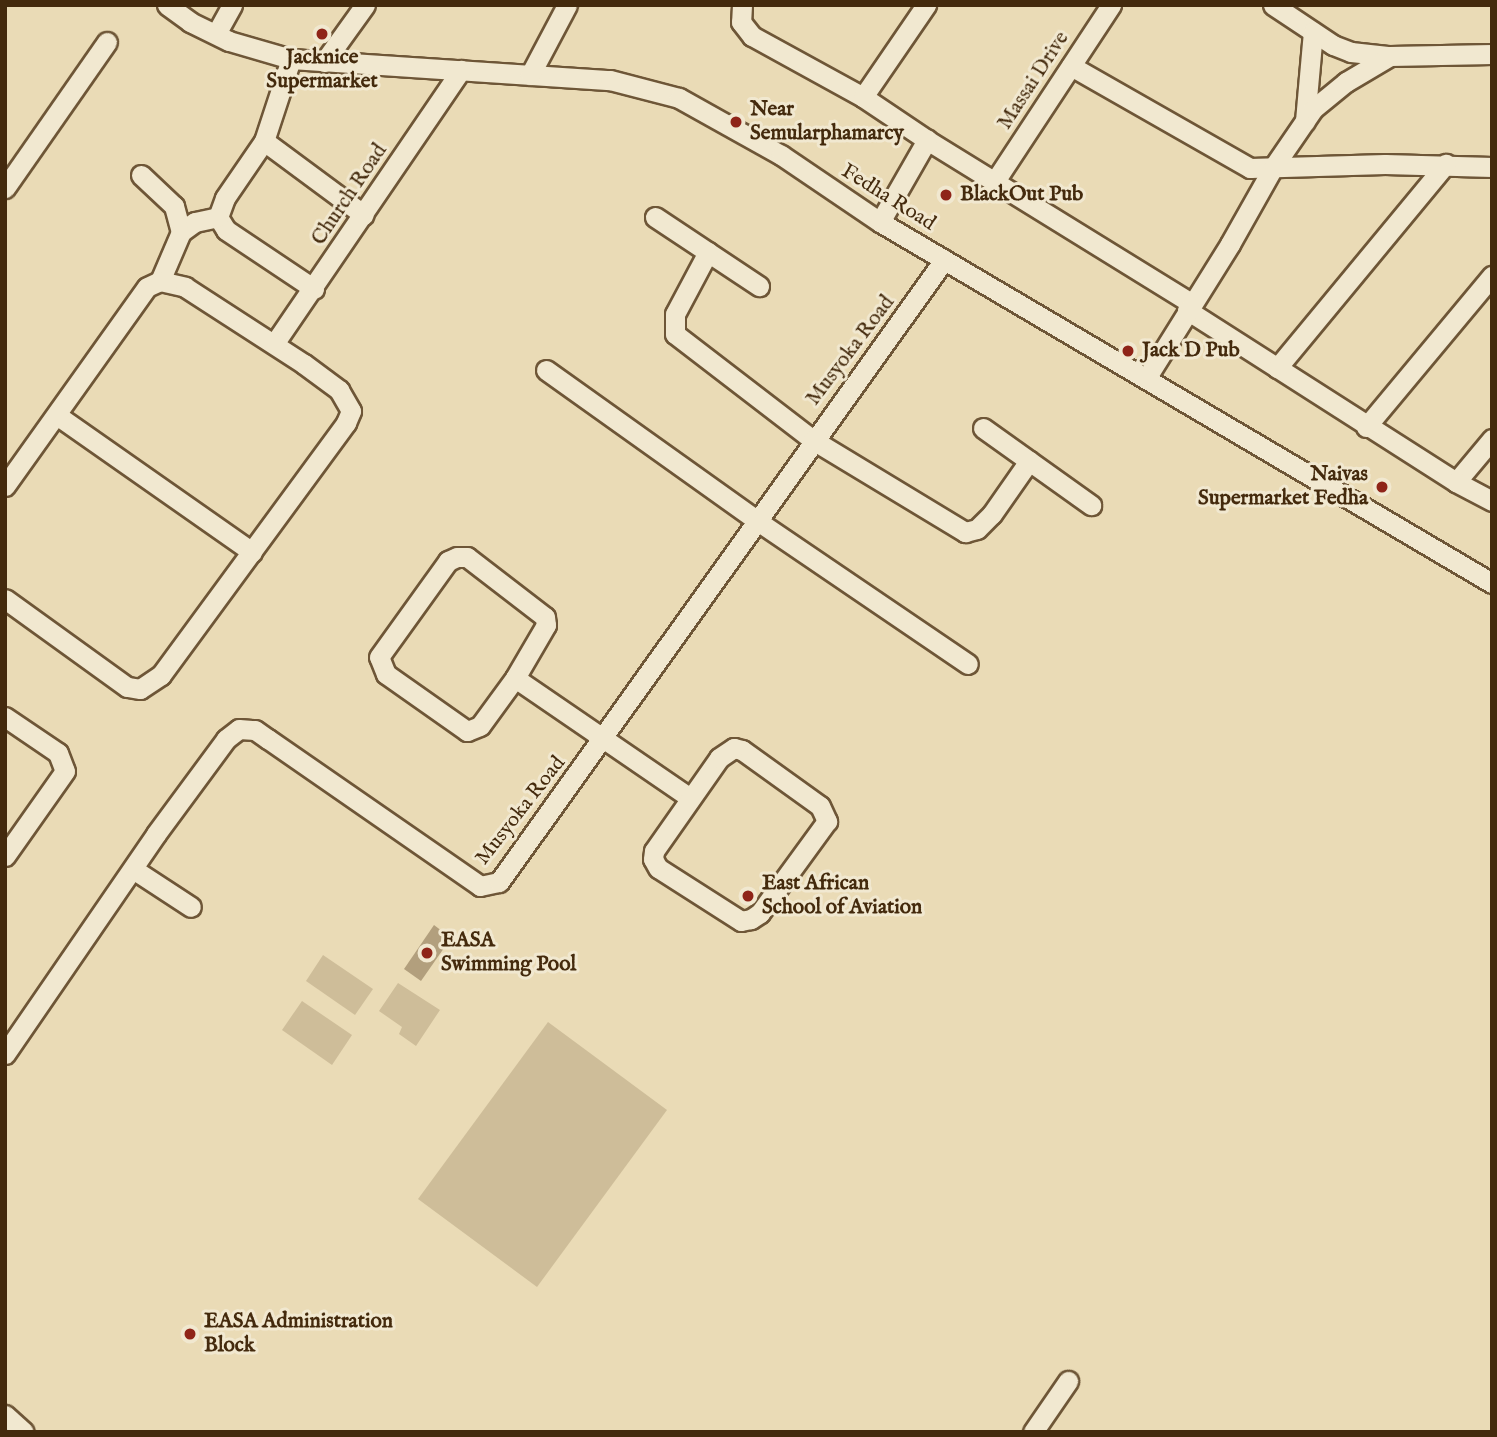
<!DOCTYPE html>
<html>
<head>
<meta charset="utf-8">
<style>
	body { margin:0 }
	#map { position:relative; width:1497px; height:1437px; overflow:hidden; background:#eadbb6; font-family:"IM FELL English",serif }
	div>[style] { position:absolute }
	.green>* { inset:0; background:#cebd99 }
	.water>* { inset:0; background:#b29f7d }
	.roads { filter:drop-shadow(2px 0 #6e5637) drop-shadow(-2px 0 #6e5637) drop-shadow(0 2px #6e5637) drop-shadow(0 -2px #6e5637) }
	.minor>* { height:19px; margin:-9.5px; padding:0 9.5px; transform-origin:9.5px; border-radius:9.5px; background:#f1e8d0 }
	.dots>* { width:19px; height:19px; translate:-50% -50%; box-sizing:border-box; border:4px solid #f1e8d0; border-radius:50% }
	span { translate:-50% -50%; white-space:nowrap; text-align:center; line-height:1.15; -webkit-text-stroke:6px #f1e8d0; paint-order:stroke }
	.poi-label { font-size:21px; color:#442a0d; font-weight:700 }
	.left { translate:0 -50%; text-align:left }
	.right { translate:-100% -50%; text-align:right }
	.street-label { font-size:21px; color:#442a0d }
	.frame { position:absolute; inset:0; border:7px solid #442a0d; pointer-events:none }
</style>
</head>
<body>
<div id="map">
	<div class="green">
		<i style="clip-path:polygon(323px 955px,373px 989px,355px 1015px,306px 981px)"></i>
		<i style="clip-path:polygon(398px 983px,440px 1010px,416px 1046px,399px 1034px,402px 1027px,379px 1011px)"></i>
		<i style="clip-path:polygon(302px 1001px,352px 1035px,332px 1065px,282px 1030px)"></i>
		<i style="clip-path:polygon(548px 1022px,667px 1110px,537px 1287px,418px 1199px)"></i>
	</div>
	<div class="water">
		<i style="clip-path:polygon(434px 925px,451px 938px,421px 981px,404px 969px)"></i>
	</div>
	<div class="roads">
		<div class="minor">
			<i style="left:167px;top:5px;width:29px;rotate:36deg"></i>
			<i style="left:190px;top:22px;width:43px;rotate:26deg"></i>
			<i style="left:229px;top:41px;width:65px;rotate:16.2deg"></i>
			<i style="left:291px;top:59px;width:320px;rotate:3.8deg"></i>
			<i style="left:610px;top:80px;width:71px;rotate:14.6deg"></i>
			<i style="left:679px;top:98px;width:117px;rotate:29.2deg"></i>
			<i style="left:781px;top:155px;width:120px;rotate:34.1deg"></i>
			<i style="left:880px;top:222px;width:711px;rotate:30.54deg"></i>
			<i style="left:742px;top:5px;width:17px;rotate:93deg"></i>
			<i style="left:741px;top:22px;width:18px;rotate:52deg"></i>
			<i style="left:752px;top:36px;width:127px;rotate:28.8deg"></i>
			<i style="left:863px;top:97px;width:77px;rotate:33.9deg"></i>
			<i style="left:927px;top:140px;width:310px;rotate:31.7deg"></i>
			<i style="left:1273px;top:5px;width:72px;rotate:33.7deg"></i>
			<i style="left:1333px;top:45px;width:19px;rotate:21deg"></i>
			<i style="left:1351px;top:52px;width:39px;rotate:6deg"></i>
			<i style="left:1390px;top:56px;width:102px;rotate:-1.1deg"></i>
			<i style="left:216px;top:34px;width:33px;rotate:-61deg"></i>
			<i style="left:291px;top:59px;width:86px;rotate:108.2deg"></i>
			<i style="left:264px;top:141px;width:69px;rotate:124.4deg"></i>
			<i style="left:225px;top:198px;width:20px;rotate:110deg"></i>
			<i style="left:218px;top:217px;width:15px;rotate:58deg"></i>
			<i style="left:226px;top:230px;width:106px;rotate:33.8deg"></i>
			<i style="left:324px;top:62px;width:70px;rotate:-54.3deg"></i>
			<i style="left:1071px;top:66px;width:206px;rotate:29.7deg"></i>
			<i style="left:1250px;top:168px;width:135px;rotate:-1.7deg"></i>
			<i style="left:1385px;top:164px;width:107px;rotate:1.6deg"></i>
			<i style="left:530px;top:75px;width:79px;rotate:-62.1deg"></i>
			<i style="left:863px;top:97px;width:112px;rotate:-55.6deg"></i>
			<i style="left:1305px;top:121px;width:89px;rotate:-84.9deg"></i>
			<i style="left:264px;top:141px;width:124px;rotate:36.5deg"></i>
			<i style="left:141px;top:175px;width:45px;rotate:43.2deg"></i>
			<i style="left:174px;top:206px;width:27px;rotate:75deg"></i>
			<i style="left:181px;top:232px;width:53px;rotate:113.2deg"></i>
			<i style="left:995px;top:181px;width:211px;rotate:-56.6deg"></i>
			<i style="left:5px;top:188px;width:178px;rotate:-55.1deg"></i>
			<i style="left:655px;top:217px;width:125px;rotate:33.6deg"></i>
			<i style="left:880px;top:222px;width:95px;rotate:-60.2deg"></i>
			<i style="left:181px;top:232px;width:17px;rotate:-36deg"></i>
			<i style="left:195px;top:222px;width:24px;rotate:-12deg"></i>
			<i style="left:708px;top:252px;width:70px;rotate:118deg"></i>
			<i style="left:675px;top:314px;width:20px;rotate:90deg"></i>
			<i style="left:675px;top:334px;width:174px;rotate:37.5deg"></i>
			<i style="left:813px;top:440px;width:178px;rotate:31.2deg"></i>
			<i style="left:965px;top:532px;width:12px;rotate:-14deg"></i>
			<i style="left:977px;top:529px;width:21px;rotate:-45deg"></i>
			<i style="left:992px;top:514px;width:65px;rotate:-55.1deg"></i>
			<i style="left:1187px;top:310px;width:319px;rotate:32.6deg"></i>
			<i style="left:1456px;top:482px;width:56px;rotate:-50.1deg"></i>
			<i style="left:274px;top:344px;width:332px;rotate:-55.7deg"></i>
			<i style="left:1277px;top:368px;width:265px;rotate:-50.4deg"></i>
			<i style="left:546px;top:370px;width:258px;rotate:35.5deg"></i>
			<i style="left:756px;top:520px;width:256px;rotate:34.2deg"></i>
			<i style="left:1147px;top:377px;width:157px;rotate:-58deg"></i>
			<i style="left:1230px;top:244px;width:90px;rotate:-60.6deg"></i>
			<i style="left:1274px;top:166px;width:69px;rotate:-55.6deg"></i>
			<i style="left:1313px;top:109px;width:43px;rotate:-39.3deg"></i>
			<i style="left:1346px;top:82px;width:51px;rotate:-30.6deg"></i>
			<i style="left:58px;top:416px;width:237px;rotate:35deg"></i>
			<i style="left:1366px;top:427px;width:197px;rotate:-50.2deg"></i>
			<i style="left:983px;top:428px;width:133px;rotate:35.5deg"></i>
			<i style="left:1456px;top:482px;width:41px;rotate:27.8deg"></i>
			<i style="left:5px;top:486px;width:244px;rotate:-54.5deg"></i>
			<i style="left:147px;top:287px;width:14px;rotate:-25deg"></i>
			<i style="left:160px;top:281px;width:26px;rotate:13deg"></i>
			<i style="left:185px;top:287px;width:142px;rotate:32.9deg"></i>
			<i style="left:304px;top:364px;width:44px;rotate:36.6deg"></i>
			<i style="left:339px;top:390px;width:24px;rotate:60deg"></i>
			<i style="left:351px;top:411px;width:13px;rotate:113deg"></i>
			<i style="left:346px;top:423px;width:313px;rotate:126.3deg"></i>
			<i style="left:161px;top:675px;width:25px;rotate:146deg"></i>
			<i style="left:140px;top:689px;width:13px;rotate:-171deg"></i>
			<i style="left:127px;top:687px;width:150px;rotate:-144.2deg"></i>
			<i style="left:457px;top:557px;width:10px"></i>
			<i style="left:467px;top:557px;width:98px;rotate:37.6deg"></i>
			<i style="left:545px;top:617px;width:8px;rotate:83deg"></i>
			<i style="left:546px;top:625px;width:61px;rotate:120.3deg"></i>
			<i style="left:515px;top:678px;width:59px;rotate:126.1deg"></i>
			<i style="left:480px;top:726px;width:14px;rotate:159deg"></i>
			<i style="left:467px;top:731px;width:99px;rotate:-144.9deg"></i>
			<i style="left:386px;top:674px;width:18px;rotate:-112deg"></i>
			<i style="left:379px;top:657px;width:118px;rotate:-54.3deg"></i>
			<i style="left:448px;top:561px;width:10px;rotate:-24deg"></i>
			<i style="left:515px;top:678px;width:212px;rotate:34.4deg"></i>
			<i style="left:5px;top:717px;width:64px;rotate:34.2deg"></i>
			<i style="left:58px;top:753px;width:19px;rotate:69deg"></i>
			<i style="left:65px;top:771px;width:104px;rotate:125.2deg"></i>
			<i style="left:734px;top:748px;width:8px;rotate:14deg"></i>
			<i style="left:742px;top:750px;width:96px;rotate:35.7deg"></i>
			<i style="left:820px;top:806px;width:17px;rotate:65deg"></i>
			<i style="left:827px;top:821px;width:114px;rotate:126.1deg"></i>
			<i style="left:760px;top:913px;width:11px;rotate:146deg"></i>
			<i style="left:751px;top:919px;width:10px;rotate:169deg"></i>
			<i style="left:741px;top:921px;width:98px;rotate:-147.4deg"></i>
			<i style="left:658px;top:868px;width:10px;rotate:-119deg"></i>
			<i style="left:653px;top:859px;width:8px;rotate:-83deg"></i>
			<i style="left:654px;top:851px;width:113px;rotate:-55deg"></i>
			<i style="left:719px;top:758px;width:18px;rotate:-34deg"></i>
			<i style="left:133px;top:869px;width:69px;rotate:33.2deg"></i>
			<i style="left:5px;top:1054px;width:267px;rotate:-55.5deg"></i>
			<i style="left:156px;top:834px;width:118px;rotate:-53.6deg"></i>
			<i style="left:226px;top:739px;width:16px;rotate:-38deg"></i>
			<i style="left:239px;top:729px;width:16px;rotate:4deg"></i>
			<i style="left:255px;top:730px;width:16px;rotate:35deg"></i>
			<i style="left:268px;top:739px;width:258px;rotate:34.7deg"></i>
			<i style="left:480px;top:886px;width:19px;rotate:-12deg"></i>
			<i style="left:499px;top:882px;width:765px;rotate:-54.42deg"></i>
			<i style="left:5px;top:1415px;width:25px;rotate:42deg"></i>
			<i style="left:1033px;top:1432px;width:62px;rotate:-55.5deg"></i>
		</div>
	</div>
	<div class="dots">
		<i style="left:322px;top:34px;background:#8f2418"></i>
		<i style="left:736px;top:122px;background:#8f2418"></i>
		<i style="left:946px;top:195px;background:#8f2418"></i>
		<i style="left:1128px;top:351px;background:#8f2418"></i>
		<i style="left:1382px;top:487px;background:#8f2418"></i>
		<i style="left:748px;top:896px;background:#8f2418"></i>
		<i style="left:427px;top:953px;background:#8f2418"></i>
		<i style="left:190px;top:1334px;background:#8f2418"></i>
	</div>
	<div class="poi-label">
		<span style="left:322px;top:70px">Jacknice<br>Supermarket</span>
		<span class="left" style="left:750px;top:122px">Near<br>Semularphamarcy</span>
		<span class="left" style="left:960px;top:195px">BlackOut Pub</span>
		<span class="left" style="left:1142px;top:351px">Jack D Pub</span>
		<span class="right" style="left:1368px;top:487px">Naivas<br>Supermarket Fedha</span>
		<span class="left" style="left:762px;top:896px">East African<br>School of Aviation</span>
		<span class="left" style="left:441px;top:953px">EASA<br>Swimming Pool</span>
		<span class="left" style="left:204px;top:1334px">EASA Administration<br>Block</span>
	</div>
	<div class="street-label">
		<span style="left:1034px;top:81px;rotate:-57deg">Massai Drive</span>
		<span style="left:350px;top:195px;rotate:-56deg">Church Road</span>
		<span style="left:888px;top:198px;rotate:32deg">Fedha Road</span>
		<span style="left:851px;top:351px;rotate:-53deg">Musyoka Road</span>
		<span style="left:521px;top:811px;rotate:-52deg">Musyoka Road</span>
	</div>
	<div class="frame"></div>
</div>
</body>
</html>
